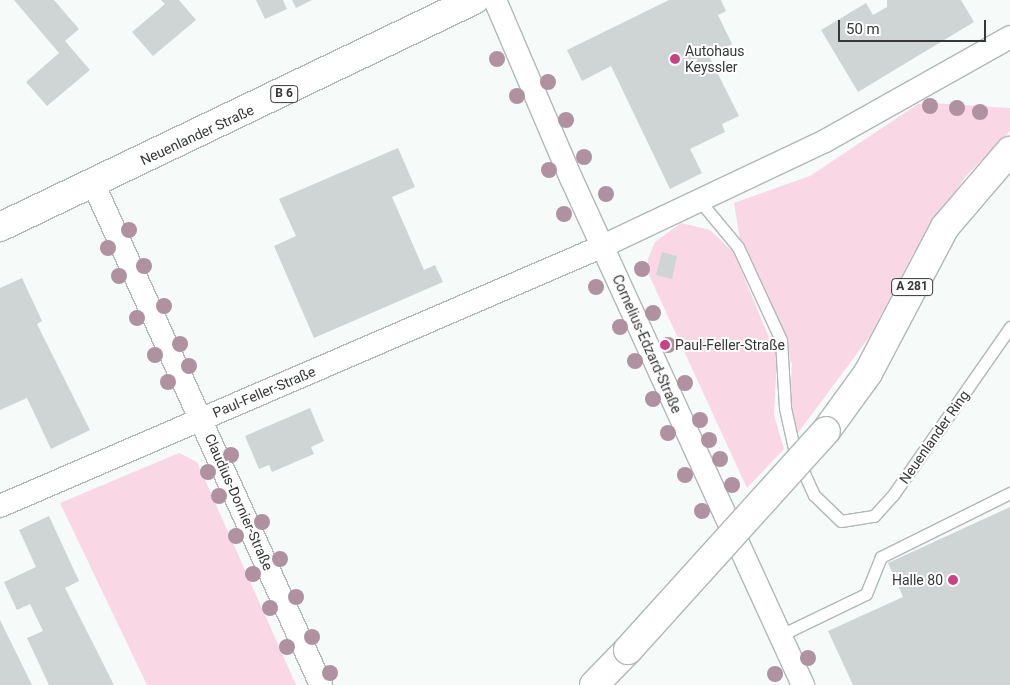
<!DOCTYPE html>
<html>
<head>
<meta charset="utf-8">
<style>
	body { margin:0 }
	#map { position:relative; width:1010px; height:685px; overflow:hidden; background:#f6fbfa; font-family:Roboto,sans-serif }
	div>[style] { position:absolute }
	.green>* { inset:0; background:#f9d7e4 }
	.building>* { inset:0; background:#cfd4d4 }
	.roads { filter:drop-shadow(1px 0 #b2b7b7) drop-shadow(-1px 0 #b2b7b7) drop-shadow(0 1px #b2b7b7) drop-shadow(0 -1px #b2b7b7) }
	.service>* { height:11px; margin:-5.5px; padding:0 5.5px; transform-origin:5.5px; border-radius:5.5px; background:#fff }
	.minor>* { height:22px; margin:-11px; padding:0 11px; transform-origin:11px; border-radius:11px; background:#fff }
	.primary>* { height:28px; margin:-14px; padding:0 14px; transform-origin:14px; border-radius:14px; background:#fff }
	.motorway>* { height:28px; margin:-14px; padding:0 14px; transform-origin:14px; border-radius:14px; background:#fff }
	.bridges { filter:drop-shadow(1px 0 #b2b7b7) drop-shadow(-1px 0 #b2b7b7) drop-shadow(0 1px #b2b7b7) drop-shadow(0 -1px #b2b7b7) }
	.motorway-bridge>* { height:28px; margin:-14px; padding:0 14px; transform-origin:14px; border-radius:14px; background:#fff }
	.trees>* { width:16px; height:16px; margin:-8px; border-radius:50%; background:#af919f }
	.dots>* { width:14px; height:14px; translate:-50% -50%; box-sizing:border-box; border:2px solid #fff; border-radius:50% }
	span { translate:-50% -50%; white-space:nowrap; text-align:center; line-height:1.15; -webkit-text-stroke:4px #fff; paint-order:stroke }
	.shield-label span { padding:1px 4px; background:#fff; border:1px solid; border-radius:4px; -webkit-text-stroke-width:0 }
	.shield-label { font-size:12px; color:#363838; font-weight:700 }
	.poi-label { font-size:14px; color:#363838 }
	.left { translate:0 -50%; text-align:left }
	.right { translate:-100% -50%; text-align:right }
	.street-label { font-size:14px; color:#363838 }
	.scale { position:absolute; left:838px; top:20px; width:148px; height:22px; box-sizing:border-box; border:2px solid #363838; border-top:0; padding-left:6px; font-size:15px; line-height:18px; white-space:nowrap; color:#363838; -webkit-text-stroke:4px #fff; paint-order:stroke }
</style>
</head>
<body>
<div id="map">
	<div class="green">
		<i style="clip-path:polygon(932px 103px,1010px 108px,1010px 131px,966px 176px,913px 254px,870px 336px,795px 437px,790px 406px,792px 364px,740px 240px,734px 203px,810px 176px,918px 104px)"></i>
		<i style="clip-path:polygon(681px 223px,710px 230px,734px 253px,777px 357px,774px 415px,784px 449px,747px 488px,648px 273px,648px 259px,655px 242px)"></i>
		<i style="clip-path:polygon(179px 453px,197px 462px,296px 685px,147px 685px,60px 503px)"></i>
	</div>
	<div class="building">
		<i style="clip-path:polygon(14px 0,54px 0,79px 29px,65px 41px,90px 70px,47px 106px,26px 82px,59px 53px)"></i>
		<i style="clip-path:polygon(161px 0,179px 0,196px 20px,153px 56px,132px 32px,165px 4px)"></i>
		<i style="clip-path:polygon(256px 0,283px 0,287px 9px,265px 19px)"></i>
		<i style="clip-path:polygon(292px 0,312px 0,296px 8px)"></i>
		<i style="clip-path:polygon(669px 0,721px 0,726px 11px,718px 15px,732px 44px,709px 56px,739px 116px,722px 124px,725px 132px,690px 149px,702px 173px,670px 189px,611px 66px,582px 81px,567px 50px)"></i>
		<i style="clip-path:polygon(887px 0,961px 0,974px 22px,858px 92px,821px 30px,866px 3px,873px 15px,887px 7px)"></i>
		<i style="clip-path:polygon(398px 148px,415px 187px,392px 197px,424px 270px,435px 265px,443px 282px,314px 338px,274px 246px,296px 236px,279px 199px)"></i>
		<i style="clip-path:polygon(662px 252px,677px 256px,672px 279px,656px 275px)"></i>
		<i style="clip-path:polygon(22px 278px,42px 321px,37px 324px,90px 430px,51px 449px,27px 398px,0 410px,0 288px)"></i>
		<i style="clip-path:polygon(310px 408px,324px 441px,311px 447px,314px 454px,272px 472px,269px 465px,259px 469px,245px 436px)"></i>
		<i style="clip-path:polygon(1010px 507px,1010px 685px,853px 685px,828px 631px,903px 597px,888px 563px)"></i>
		<i style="clip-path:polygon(49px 516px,79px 581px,65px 588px,114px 685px,49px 685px,27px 638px,43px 631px,30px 604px,17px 610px,4px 582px,36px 567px,19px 530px)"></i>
		<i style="clip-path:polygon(0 620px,32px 685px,0 685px)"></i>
	</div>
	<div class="roads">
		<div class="service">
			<i style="left:699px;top:200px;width:61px;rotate:50.3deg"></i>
			<i style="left:738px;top:247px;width:102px;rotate:65.2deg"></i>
			<i style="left:781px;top:340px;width:68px;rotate:86.6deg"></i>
			<i style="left:785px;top:408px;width:46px;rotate:77.5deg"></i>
			<i style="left:795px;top:453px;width:46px;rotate:65.7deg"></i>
			<i style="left:814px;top:495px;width:37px;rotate:44deg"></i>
			<i style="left:841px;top:521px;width:33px;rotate:-9deg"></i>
			<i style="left:874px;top:516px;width:28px;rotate:-48deg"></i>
			<i style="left:893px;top:495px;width:205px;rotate:-55.1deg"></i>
			<i style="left:781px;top:635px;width:94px;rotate:-25.8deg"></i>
			<i style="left:866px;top:594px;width:40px;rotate:-68deg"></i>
			<i style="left:881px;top:557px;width:144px;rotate:-26.4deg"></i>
		</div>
		<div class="minor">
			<i style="left:495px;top:0;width:194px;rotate:66.9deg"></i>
			<i style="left:571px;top:178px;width:558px;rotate:65.41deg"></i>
			<i style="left:93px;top:183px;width:551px;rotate:65.57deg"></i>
			<i style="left:0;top:506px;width:657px;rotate:-23.32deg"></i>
			<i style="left:603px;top:246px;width:246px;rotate:-25.3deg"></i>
			<i style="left:825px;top:141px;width:212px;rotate:-29.3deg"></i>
		</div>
		<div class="primary">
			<i style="left:0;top:227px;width:526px;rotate:-25.59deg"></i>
		</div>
		<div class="motorway">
			<i style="left:826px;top:431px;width:72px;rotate:-54.1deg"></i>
			<i style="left:868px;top:373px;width:165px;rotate:-62.2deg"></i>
			<i style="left:945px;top:227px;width:100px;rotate:-49.5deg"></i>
			<i style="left:594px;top:685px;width:49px;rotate:-45.8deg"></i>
		</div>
	</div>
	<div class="bridges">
		<div class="motorway-bridge">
			<i style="left:628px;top:650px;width:295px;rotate:-47.9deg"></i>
		</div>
	</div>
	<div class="trees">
		<i style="left:497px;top:59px"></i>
		<i style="left:548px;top:82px"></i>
		<i style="left:517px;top:96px"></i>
		<i style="left:930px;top:106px"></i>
		<i style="left:957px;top:108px"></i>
		<i style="left:980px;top:112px"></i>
		<i style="left:566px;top:120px"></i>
		<i style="left:584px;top:157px"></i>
		<i style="left:549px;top:170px"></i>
		<i style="left:606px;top:194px"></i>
		<i style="left:564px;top:214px"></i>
		<i style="left:129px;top:230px"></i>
		<i style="left:108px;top:248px"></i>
		<i style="left:144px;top:266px"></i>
		<i style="left:642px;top:269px"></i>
		<i style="left:119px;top:276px"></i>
		<i style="left:596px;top:287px"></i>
		<i style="left:164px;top:306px"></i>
		<i style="left:653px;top:313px"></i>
		<i style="left:137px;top:318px"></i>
		<i style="left:620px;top:327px"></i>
		<i style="left:180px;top:344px"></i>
		<i style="left:668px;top:345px"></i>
		<i style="left:155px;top:355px"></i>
		<i style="left:635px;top:361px"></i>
		<i style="left:189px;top:366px"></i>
		<i style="left:168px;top:382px"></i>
		<i style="left:685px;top:383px"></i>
		<i style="left:653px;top:399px"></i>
		<i style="left:700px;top:420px"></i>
		<i style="left:668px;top:433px"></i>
		<i style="left:709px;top:440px"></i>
		<i style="left:231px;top:455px"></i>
		<i style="left:720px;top:459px"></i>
		<i style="left:208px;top:472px"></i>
		<i style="left:685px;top:475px"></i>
		<i style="left:732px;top:485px"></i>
		<i style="left:219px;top:496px"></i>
		<i style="left:702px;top:511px"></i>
		<i style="left:262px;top:522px"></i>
		<i style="left:236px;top:536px"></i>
		<i style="left:280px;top:559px"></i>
		<i style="left:253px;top:574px"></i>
		<i style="left:296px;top:597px"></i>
		<i style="left:270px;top:608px"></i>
		<i style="left:312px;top:637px"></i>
		<i style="left:287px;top:647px"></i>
		<i style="left:808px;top:658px"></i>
		<i style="left:330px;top:673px"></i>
		<i style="left:775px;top:674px"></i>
	</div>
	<div class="dots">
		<i style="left:675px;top:59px;background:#c84284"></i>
		<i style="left:665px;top:345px;background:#c84284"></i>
		<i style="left:953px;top:580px;background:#c84284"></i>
	</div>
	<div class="shield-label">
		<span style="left:284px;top:94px">B 6</span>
		<span style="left:912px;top:287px">A 281</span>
	</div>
	<div class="poi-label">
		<span class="left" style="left:685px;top:59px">Autohaus<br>Keyssler</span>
		<span class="left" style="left:675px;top:345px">Paul-Feller-Straße</span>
		<span class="right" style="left:943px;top:580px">Halle 80</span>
	</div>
	<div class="street-label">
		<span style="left:197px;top:135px;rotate:-25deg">Neuenlander Straße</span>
		<span style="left:647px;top:344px;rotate:66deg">Cornelius-Edzard-Straße</span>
		<span style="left:264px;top:392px;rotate:-23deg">Paul-Feller-Straße</span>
		<span style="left:934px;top:437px;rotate:-55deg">Neuenlander Ring</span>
		<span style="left:239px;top:502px;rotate:66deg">Claudius-Dornier-Straße</span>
	</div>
	<div class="scale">50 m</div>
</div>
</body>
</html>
